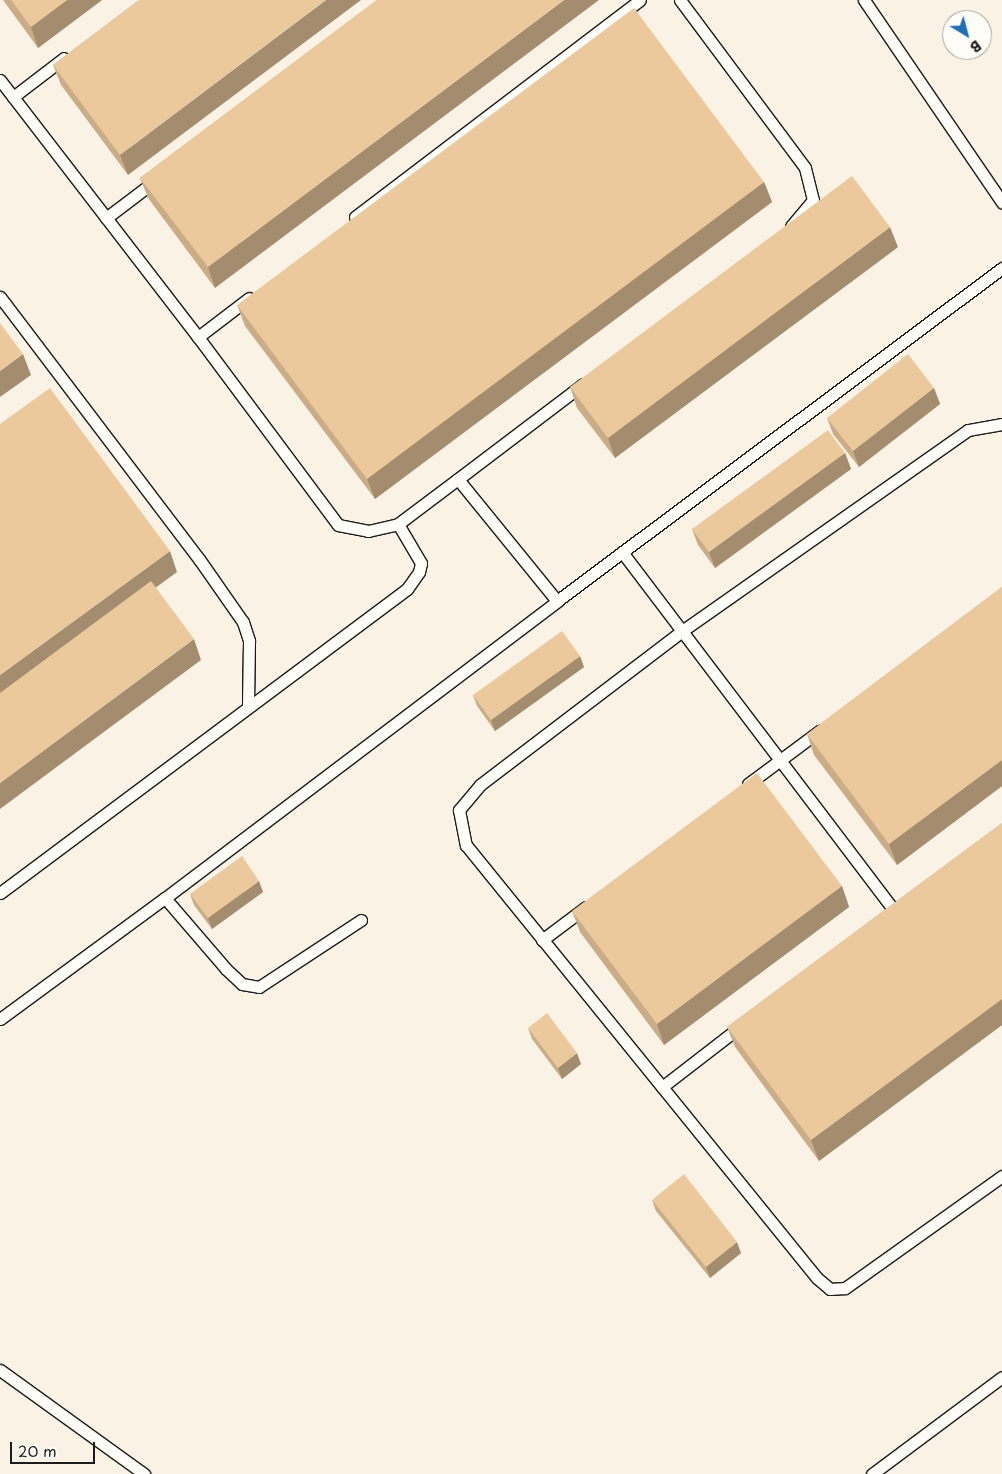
<!DOCTYPE html>
<html>
<head>
<meta charset="utf-8">
<style>
	body { margin:0 }
	#map { position:relative; width:1002px; height:1474px; overflow:hidden; background:#f9f2e5; font-family:"Playpen Sans",sans-serif }
	div>[style] { position:absolute }
	.roads { filter:drop-shadow(1px 0 #1c1c1c) drop-shadow(-1px 0 #1c1c1c) drop-shadow(0 1px #1c1c1c) drop-shadow(0 -1px #1c1c1c) }
	.service>* { height:11px; margin:-5.5px; padding:0 5.5px; transform-origin:5.5px; border-radius:5.5px; background:#fdfcf7 }
	.wall>* { inset:0; background:#caad87 }
	.shaded-wall>* { inset:0; background:#a48d6e }
	.building>* { inset:0; background:#ebc99d }
	span { translate:-50% -50%; white-space:nowrap; text-align:center; line-height:1.15; -webkit-text-stroke:4.5px #fdfcf7; paint-order:stroke }
	.north { position:absolute; left:942px; top:10px; width:50px; height:50px; box-sizing:border-box; background:#fdfcf7; border:1px solid #a3a29f; border-radius:50%; rotate:143deg; font-size:14px; font-weight:700; line-height:20px; text-align:center; color:#1c1c1c }
	.north::after { content:''; display:block; margin:auto; width:18px; height:22px; background:#1f6fb2; clip-path:polygon(50% 0,100% 100%,50% 72%,0 100%) }
	.scale { position:absolute; left:10px; top:1442px; width:85px; height:22px; box-sizing:border-box; border:2px solid #1c1c1c; border-top:0; padding-left:6px; font-size:15px; line-height:18px; white-space:nowrap; color:#1c1c1c; -webkit-text-stroke:4px #fdfcf7; paint-order:stroke }
</style>
</head>
<body>
<div id="map">
	<div class="roads">
		<div class="service">
			<i style="left:680px;top:0;width:209px;rotate:53.3deg"></i>
			<i style="left:805px;top:168px;width:33px;rotate:76deg"></i>
			<i style="left:813px;top:200px;width:34px;rotate:130deg"></i>
			<i style="left:864px;top:0;width:245px;rotate:55.7deg"></i>
			<i style="left:0;top:80px;width:324px;rotate:52.4deg"></i>
			<i style="left:198px;top:337px;width:234px;rotate:53.3deg"></i>
			<i style="left:338px;top:525px;width:31px;rotate:11deg"></i>
			<i style="left:368px;top:531px;width:31px;rotate:-13deg"></i>
			<i style="left:398px;top:524px;width:75px;rotate:-36.9deg"></i>
			<i style="left:13px;top:97px;width:64px;rotate:-37.4deg"></i>
			<i style="left:355px;top:217px;width:358px;rotate:-37.3deg"></i>
			<i style="left:106px;top:218px;width:61px;rotate:-37.1deg"></i>
			<i style="left:0;top:297px;width:329px;rotate:52.8deg"></i>
			<i style="left:199px;top:559px;width:77px;rotate:55.1deg"></i>
			<i style="left:243px;top:622px;width:20px;rotate:72deg"></i>
			<i style="left:249px;top:641px;width:66px;rotate:90.9deg"></i>
			<i style="left:198px;top:337px;width:64px;rotate:-37.4deg"></i>
			<i style="left:1002px;top:424px;width:35px;rotate:170deg"></i>
			<i style="left:968px;top:430px;width:350px;rotate:144.9deg"></i>
			<i style="left:682px;top:631px;width:254px;rotate:142.7deg"></i>
			<i style="left:480px;top:785px;width:33px;rotate:130deg"></i>
			<i style="left:459px;top:810px;width:36px;rotate:79deg"></i>
			<i style="left:466px;top:845px;width:557px;rotate:50.97deg"></i>
			<i style="left:817px;top:1278px;width:17px;rotate:40deg"></i>
			<i style="left:830px;top:1289px;width:15px;rotate:-4deg"></i>
			<i style="left:845px;top:1288px;width:193px;rotate:-35.5deg"></i>
			<i style="left:622px;top:552px;width:448px;rotate:52.8deg"></i>
			<i style="left:557px;top:601px;width:157px;rotate:-129.1deg"></i>
			<i style="left:458px;top:479px;width:157px;rotate:-37.2deg"></i>
			<i style="left:748px;top:784px;width:89px;rotate:-36.7deg"></i>
			<i style="left:0;top:893px;width:508px;rotate:-36.76deg"></i>
			<i style="left:407px;top:589px;width:21px;rotate:-55deg"></i>
			<i style="left:419px;top:572px;width:9px;rotate:-77deg"></i>
			<i style="left:421px;top:563px;width:45px;rotate:-120.5deg"></i>
			<i style="left:165px;top:898px;width:94px;rotate:49.3deg"></i>
			<i style="left:226px;top:969px;width:22px;rotate:43deg"></i>
			<i style="left:242px;top:984px;width:17px;rotate:10deg"></i>
			<i style="left:259px;top:987px;width:122px;rotate:-33.3deg"></i>
			<i style="left:542px;top:940px;width:55px;rotate:-36.9deg"></i>
			<i style="left:0;top:1019px;width:205px;rotate:-36.3deg"></i>
			<i style="left:165px;top:898px;width:492px;rotate:-37.1deg"></i>
			<i style="left:557px;top:601px;width:556px;rotate:-36.81deg"></i>
			<i style="left:662px;top:1087px;width:100px;rotate:-37.7deg"></i>
			<i style="left:0;top:1370px;width:178px;rotate:35.8deg"></i>
			<i style="left:872px;top:1474px;width:162px;rotate:-36.7deg"></i>
		</div>
	</div>
	<div class="wall">
		<i style="clip-path:polygon(3px 0,102px 0,38px 48px)"></i>
		<i style="clip-path:polygon(139px 0,128px 175px,61px 85px,53px 65px)"></i>
		<i style="clip-path:polygon(377px 0,215px 288px,148px 198px,140px 178px)"></i>
		<i style="clip-path:polygon(764px 182px,772px 202px,375px 499px,245px 326px,237px 305px)"></i>
		<i style="clip-path:polygon(898px 247px,615px 458px,577px 408px,570px 387px)"></i>
		<i style="clip-path:polygon(934px 388px,940px 404px,859px 467px,833px 434px,827px 418px)"></i>
		<i style="clip-path:polygon(845px 453px,851px 469px,715px 568px,698px 545px,692px 529px)"></i>
		<i style="clip-path:polygon(1002px 587px,1002px 786px,897px 865px,814px 755px,807px 734px)"></i>
		<i style="clip-path:polygon(584px 667px,495px 731px,477px 706px,473px 695px)"></i>
		<i style="clip-path:polygon(1002px 823px,1002px 1025px,819px 1161px,735px 1047px,727px 1027px)"></i>
		<i style="clip-path:polygon(842px 886px,849px 907px,664px 1045px,580px 932px,572px 911px)"></i>
		<i style="clip-path:polygon(263px 892px,212px 929px,194px 905px,190px 894px)"></i>
		<i style="clip-path:polygon(528px 1028px,581px 1064px,562px 1079px,532px 1039px)"></i>
		<i style="clip-path:polygon(652px 1200px,741px 1253px,710px 1278px,656px 1211px)"></i>
	</div>
	<div class="shaded-wall">
		<i style="clip-path:polygon(67px 0,102px 0,38px 48px,31px 27px)"></i>
		<i style="clip-path:polygon(326px 0,361px 0,128px 175px,120px 155px)"></i>
		<i style="clip-path:polygon(564px 0,599px 0,215px 288px,208px 267px)"></i>
		<i style="clip-path:polygon(764px 182px,772px 202px,375px 499px,367px 479px)"></i>
		<i style="clip-path:polygon(890px 227px,898px 247px,615px 458px,608px 438px)"></i>
		<i style="clip-path:polygon(23px 354px,31px 375px,0 397px,0 371px)"></i>
		<i style="clip-path:polygon(934px 388px,940px 404px,859px 467px,853px 451px)"></i>
		<i style="clip-path:polygon(845px 453px,851px 469px,715px 568px,709px 552px)"></i>
		<i style="clip-path:polygon(170px 551px,177px 572px,0 702px,0 675px)"></i>
		<i style="clip-path:polygon(194px 639px,201px 660px,0 809px,0 783px)"></i>
		<i style="clip-path:polygon(580px 656px,584px 667px,495px 731px,491px 720px)"></i>
		<i style="clip-path:polygon(1002px 760px,1002px 786px,897px 865px,889px 844px)"></i>
		<i style="clip-path:polygon(259px 881px,263px 892px,212px 929px,208px 918px)"></i>
		<i style="clip-path:polygon(842px 886px,849px 907px,664px 1045px,657px 1024px)"></i>
		<i style="clip-path:polygon(1002px 999px,1002px 1025px,819px 1161px,811px 1140px)"></i>
		<i style="clip-path:polygon(577px 1053px,581px 1064px,562px 1079px,558px 1068px)"></i>
		<i style="clip-path:polygon(737px 1242px,741px 1253px,710px 1278px,706px 1267px)"></i>
	</div>
	<div class="building">
		<i style="clip-path:polygon(11px 0,67px 0,31px 27px)"></i>
		<i style="clip-path:polygon(139px 0,326px 0,120px 155px,53px 65px)"></i>
		<i style="clip-path:polygon(377px 0,564px 0,208px 267px,140px 178px)"></i>
		<i style="clip-path:polygon(634px 8px,764px 182px,367px 479px,237px 305px)"></i>
		<i style="clip-path:polygon(852px 176px,890px 227px,608px 438px,570px 387px)"></i>
		<i style="clip-path:polygon(0 323px,23px 354px,0 371px)"></i>
		<i style="clip-path:polygon(908px 354px,934px 388px,853px 451px,827px 418px)"></i>
		<i style="clip-path:polygon(50px 388px,170px 551px,0 675px,0 424px)"></i>
		<i style="clip-path:polygon(828px 430px,845px 453px,709px 552px,692px 529px)"></i>
		<i style="clip-path:polygon(151px 581px,194px 639px,0 783px,0 693px)"></i>
		<i style="clip-path:polygon(1002px 587px,1002px 760px,889px 844px,807px 734px)"></i>
		<i style="clip-path:polygon(562px 631px,580px 656px,491px 720px,473px 695px)"></i>
		<i style="clip-path:polygon(757px 773px,842px 886px,657px 1024px,572px 911px)"></i>
		<i style="clip-path:polygon(1002px 823px,1002px 999px,811px 1140px,727px 1027px)"></i>
		<i style="clip-path:polygon(242px 856px,259px 881px,208px 918px,190px 894px)"></i>
		<i style="clip-path:polygon(547px 1013px,577px 1053px,558px 1068px,528px 1028px)"></i>
		<i style="clip-path:polygon(684px 1174px,737px 1242px,706px 1267px,652px 1200px)"></i>
	</div>
	<div class="north">B</div>
	<div class="scale">20 m</div>
</div>
</body>
</html>
